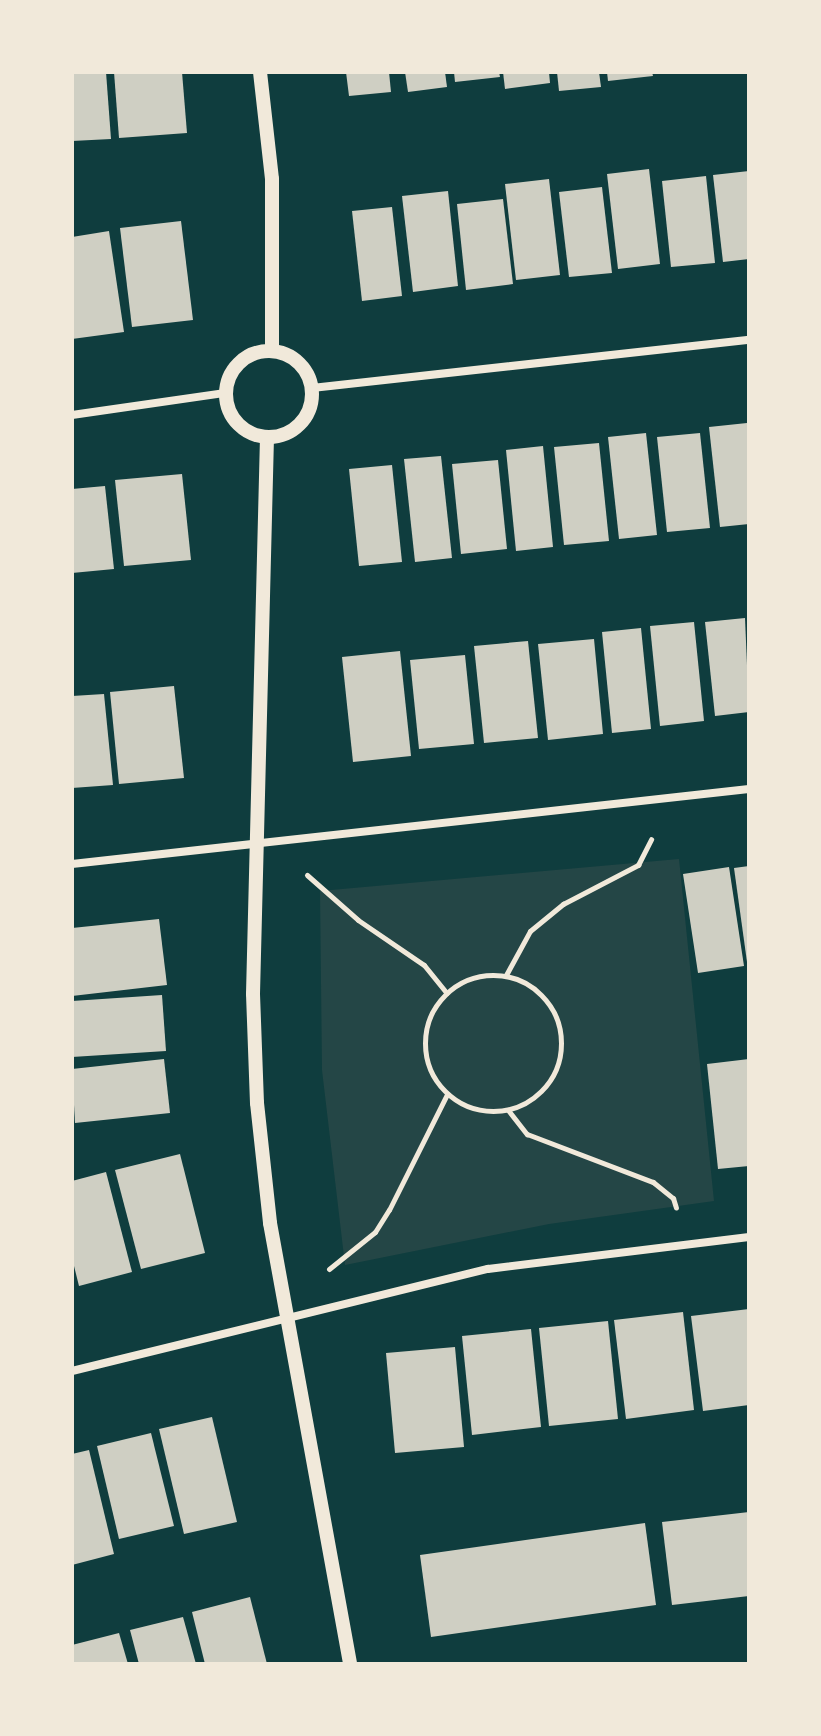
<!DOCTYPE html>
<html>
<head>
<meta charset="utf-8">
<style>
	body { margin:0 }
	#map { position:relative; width:821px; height:1736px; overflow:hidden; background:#0f3d3e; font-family:Jost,sans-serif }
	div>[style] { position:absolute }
	.green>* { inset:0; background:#244646 }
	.building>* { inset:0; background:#cfcfc3 }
	.path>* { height:5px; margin:-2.5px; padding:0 2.5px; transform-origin:2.5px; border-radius:2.5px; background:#f1e9da }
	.path>.ring { margin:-2.5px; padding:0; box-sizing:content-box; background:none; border:5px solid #f1e9da; border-radius:50% }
	.minor>* { height:8px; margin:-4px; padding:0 4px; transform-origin:4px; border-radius:4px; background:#f1e9da }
	.tertiary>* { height:14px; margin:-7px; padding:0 7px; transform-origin:7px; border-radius:7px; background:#f1e9da }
	.tertiary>.ring { margin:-7px; padding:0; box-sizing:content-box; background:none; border:14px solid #f1e9da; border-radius:50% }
	span { translate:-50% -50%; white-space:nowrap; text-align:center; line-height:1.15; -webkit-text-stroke:6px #f1e9da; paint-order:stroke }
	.frame { position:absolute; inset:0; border:74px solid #f1e9da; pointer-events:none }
</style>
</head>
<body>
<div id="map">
	<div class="green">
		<i style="clip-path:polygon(679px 859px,714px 1201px,549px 1224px,345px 1265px,322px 1070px,320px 891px)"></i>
	</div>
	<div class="building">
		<i style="clip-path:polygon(72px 72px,106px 72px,111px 139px,72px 141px)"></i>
		<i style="clip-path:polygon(114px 72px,182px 72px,187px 133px,119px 138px)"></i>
		<i style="clip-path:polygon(346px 72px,389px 72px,391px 92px,349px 96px)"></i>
		<i style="clip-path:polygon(405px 72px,445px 72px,447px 87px,408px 92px)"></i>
		<i style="clip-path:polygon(454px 72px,499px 72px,500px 77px,455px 82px)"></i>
		<i style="clip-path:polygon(503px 72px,549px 72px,550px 83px,505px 89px)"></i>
		<i style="clip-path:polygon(557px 72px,599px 72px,601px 87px,559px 91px)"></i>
		<i style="clip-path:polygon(607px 72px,652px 72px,653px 76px,608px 81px)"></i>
		<i style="clip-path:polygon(649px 169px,660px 264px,618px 269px,607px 174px)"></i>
		<i style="clip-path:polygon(749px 171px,749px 259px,723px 262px,713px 175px)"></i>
		<i style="clip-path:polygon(706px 176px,715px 263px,671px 267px,662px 181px)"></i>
		<i style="clip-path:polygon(549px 179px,560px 275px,516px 280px,505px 184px)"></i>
		<i style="clip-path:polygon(602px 187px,612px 273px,569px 277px,559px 192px)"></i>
		<i style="clip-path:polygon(448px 191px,458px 286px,413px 292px,402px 196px)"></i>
		<i style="clip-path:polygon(503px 199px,513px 284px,466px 290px,457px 204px)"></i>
		<i style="clip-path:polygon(392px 207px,402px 296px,362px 301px,352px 211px)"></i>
		<i style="clip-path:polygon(181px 221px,193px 320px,132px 327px,120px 228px)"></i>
		<i style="clip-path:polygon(109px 231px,124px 332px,72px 339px,72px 237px)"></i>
		<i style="clip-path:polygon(747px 423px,749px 524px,720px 527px,709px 427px)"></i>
		<i style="clip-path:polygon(646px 433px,657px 535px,619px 539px,608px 437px)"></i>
		<i style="clip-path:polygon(700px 433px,710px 528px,667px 532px,657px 437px)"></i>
		<i style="clip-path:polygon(599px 443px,609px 541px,564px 545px,554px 447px)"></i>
		<i style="clip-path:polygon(543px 446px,553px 547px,516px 551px,506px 450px)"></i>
		<i style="clip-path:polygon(441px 456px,452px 558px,415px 562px,404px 459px)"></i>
		<i style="clip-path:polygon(498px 460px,507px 549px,461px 554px,452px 464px)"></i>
		<i style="clip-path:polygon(392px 465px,402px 562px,359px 566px,349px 469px)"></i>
		<i style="clip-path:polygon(182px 474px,191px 560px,124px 566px,115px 480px)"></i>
		<i style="clip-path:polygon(105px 486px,114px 569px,72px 573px,72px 489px)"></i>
		<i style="clip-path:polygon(745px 618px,749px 712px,715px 716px,705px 622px)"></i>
		<i style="clip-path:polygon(694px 622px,704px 721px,660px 726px,650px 626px)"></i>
		<i style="clip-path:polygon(641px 628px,651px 729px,612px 733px,602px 632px)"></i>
		<i style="clip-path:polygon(594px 639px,603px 734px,548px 740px,538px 644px)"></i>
		<i style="clip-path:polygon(528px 641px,538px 738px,484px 743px,474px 646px)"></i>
		<i style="clip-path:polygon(400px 651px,411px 756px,353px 762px,342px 657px)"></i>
		<i style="clip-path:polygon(465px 655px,474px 744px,419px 749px,410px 660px)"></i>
		<i style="clip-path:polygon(174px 686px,184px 778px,119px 784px,110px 692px)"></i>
		<i style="clip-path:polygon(104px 694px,113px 785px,72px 788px,72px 696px)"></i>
		<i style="clip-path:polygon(749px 866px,749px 962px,747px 962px,734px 868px)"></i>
		<i style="clip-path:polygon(729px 867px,744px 966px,698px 973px,683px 874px)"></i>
		<i style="clip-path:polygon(159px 919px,167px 985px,72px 996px,72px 928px)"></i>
		<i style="clip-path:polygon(162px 995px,166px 1051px,72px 1057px,72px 1001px)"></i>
		<i style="clip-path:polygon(164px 1059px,170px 1113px,75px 1123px,72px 1069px)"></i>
		<i style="clip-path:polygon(749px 1059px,749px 1166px,718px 1169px,707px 1064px)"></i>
		<i style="clip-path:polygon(180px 1154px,205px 1253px,141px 1269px,115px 1170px)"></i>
		<i style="clip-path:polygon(106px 1172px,132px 1272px,79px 1286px,72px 1258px,72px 1181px)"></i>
		<i style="clip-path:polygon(749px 1309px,749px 1405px,703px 1411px,691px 1316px)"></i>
		<i style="clip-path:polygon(683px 1312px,694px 1410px,626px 1419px,614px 1320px)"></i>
		<i style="clip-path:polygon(608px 1321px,618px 1419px,549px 1426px,539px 1328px)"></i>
		<i style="clip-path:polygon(531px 1329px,541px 1427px,472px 1435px,462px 1336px)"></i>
		<i style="clip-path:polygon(455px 1347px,464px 1447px,395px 1453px,386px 1353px)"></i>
		<i style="clip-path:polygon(212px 1417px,237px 1522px,184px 1534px,159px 1429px)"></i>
		<i style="clip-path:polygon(151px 1433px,174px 1526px,119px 1539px,97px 1446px)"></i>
		<i style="clip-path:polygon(89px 1450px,114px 1554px,72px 1565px,72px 1454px)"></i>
		<i style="clip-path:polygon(749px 1512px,749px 1596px,672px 1605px,662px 1522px)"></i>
		<i style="clip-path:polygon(645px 1523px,656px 1605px,431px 1637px,420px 1555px)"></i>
		<i style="clip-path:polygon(250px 1597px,267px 1664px,205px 1664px,192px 1612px)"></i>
		<i style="clip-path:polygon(183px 1617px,196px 1664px,139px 1664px,130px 1630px)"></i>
		<i style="clip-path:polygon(119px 1633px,128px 1664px,72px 1664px,72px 1645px)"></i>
	</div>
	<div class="path">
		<i style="left:307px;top:875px;width:68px;rotate:41.4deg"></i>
		<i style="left:358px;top:920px;width:80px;rotate:34.3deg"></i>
		<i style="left:424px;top:965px;width:36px;rotate:51deg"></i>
		<i class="ring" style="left:425px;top:975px;width:131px;height:131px"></i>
		<i style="left:506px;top:975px;width:50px;rotate:-61.4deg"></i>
		<i style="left:530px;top:931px;width:43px;rotate:-39.3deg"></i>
		<i style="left:563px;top:904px;width:85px;rotate:-27.5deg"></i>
		<i style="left:638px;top:865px;width:29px;rotate:-63deg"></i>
		<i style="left:508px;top:1110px;width:31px;rotate:52deg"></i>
		<i style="left:527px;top:1134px;width:135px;rotate:20.9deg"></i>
		<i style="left:653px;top:1182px;width:26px;rotate:39deg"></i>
		<i style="left:673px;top:1198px;width:10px;rotate:73deg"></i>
		<i style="left:329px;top:1269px;width:59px;rotate:-38.8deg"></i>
		<i style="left:375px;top:1232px;width:26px;rotate:-58deg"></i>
		<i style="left:389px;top:1210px;width:130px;rotate:-63.4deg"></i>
	</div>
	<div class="minor">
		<i style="left:312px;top:388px;width:440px;rotate:-6.3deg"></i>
		<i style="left:72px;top:415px;width:155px;rotate:-8.2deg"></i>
		<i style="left:72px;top:864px;width:681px;rotate:-6.32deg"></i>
		<i style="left:72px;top:1371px;width:428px;rotate:-13.8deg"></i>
		<i style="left:488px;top:1269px;width:263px;rotate:-7deg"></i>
	</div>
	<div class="tertiary">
		<i style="left:260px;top:72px;width:108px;rotate:83.6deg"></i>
		<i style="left:272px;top:179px;width:171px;rotate:90deg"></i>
		<i class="ring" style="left:226px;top:351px;width:72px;height:72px"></i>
		<i style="left:267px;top:437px;width:557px;rotate:91.44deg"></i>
		<i style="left:253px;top:994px;width:109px;rotate:87.9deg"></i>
		<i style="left:257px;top:1103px;width:121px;rotate:83.8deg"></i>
		<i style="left:270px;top:1223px;width:448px;rotate:79.7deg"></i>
	</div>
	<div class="frame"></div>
</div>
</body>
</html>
